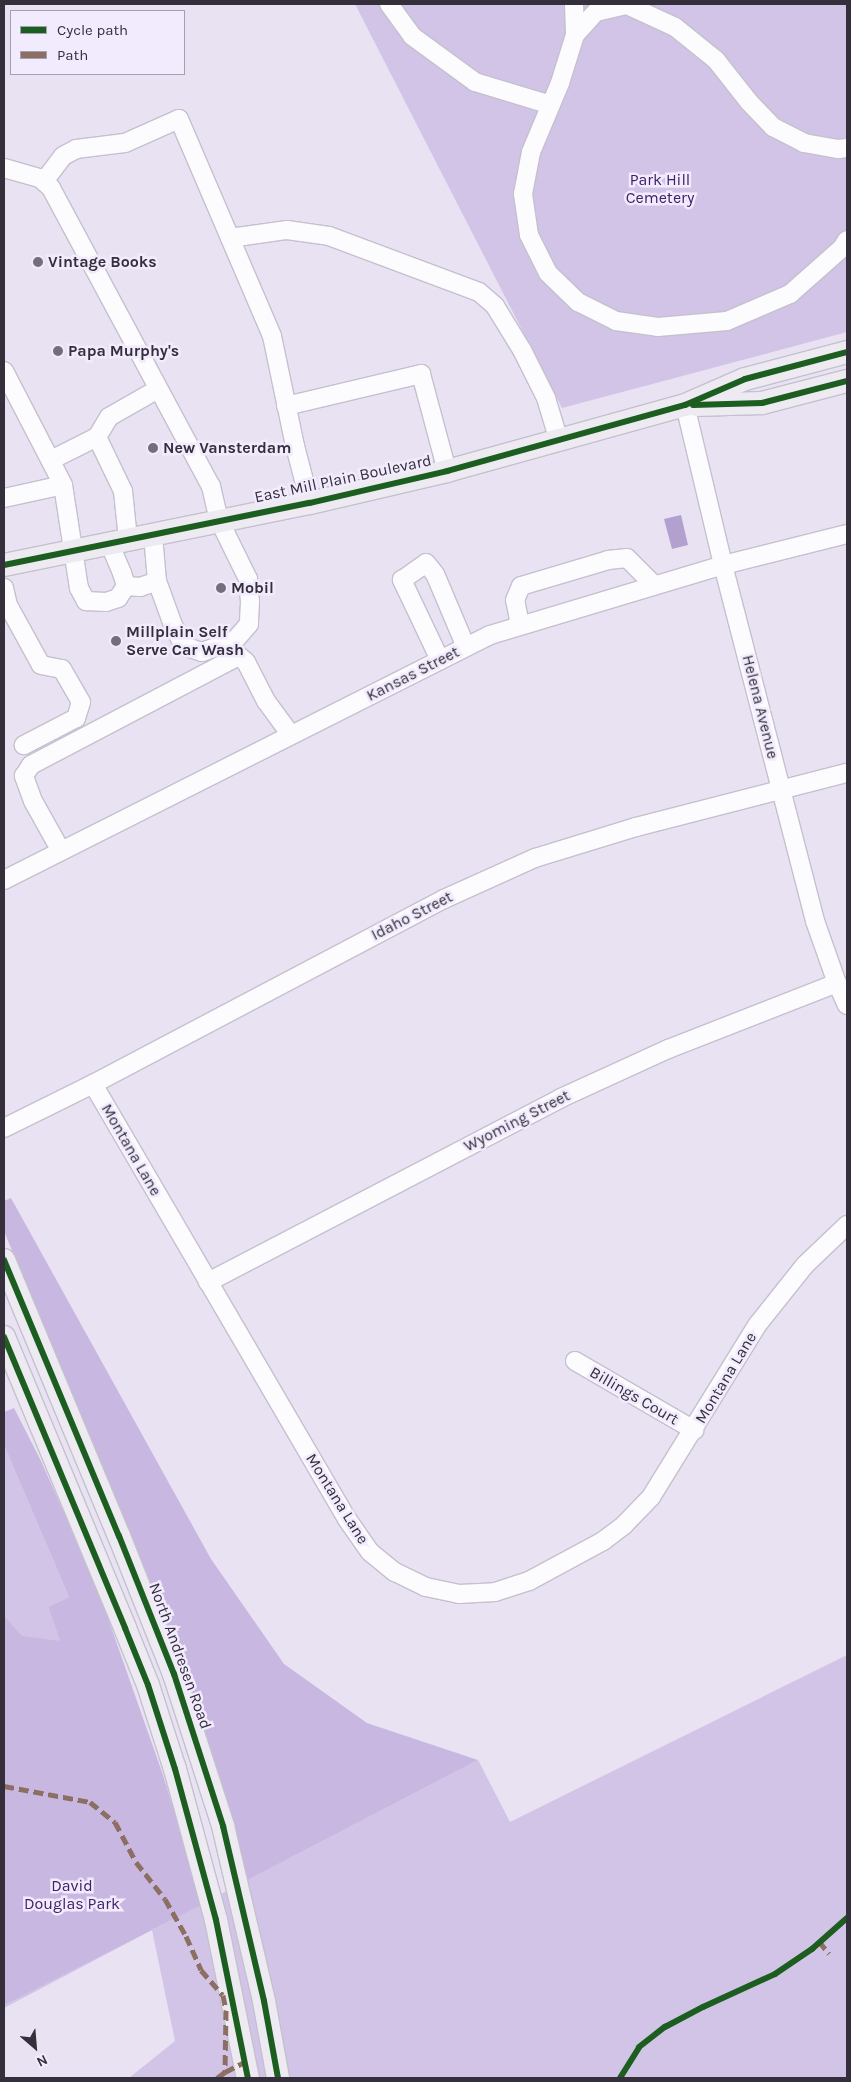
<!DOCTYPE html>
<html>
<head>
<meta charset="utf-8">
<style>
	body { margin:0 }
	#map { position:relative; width:851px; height:2082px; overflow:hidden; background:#e8e2f3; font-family:Karla,sans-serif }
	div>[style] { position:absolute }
	.green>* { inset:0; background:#d1c4e7 }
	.forest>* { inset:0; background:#c8b8e1 }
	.water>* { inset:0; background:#b2a0cf }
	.roads { filter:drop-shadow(1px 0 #c5c0ce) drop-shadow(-1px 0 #c5c0ce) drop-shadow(0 1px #c5c0ce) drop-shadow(0 -1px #c5c0ce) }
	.minor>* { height:18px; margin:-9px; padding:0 9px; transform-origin:9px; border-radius:9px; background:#fcfbfd }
	.major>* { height:22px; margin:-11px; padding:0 11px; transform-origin:11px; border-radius:11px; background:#edeaf2 }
	.quiet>* { height:5px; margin-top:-2.5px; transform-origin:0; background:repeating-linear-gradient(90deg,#8d6e63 0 10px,transparent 0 15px) }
	.cycleway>* { height:6px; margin:-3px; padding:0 3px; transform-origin:3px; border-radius:3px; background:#1b5e20 }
	.dots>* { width:14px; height:14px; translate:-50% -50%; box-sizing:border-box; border:2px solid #f1ebfd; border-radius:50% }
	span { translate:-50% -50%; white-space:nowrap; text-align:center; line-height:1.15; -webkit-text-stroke:5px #f1ebfd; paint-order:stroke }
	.park-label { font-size:16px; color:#412067 }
	.poi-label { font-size:16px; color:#342f3b; font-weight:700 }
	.left { translate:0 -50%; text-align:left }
	.street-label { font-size:16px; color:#342f3b }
	.frame { position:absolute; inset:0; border:5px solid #342f3b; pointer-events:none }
	.legend { position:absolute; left:10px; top:10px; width:175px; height:65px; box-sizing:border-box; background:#f1ebfd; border:1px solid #a5a0af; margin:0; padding:6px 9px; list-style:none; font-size:15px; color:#342f3b }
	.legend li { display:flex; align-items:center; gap:10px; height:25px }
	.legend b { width:25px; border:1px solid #a5a0af }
	.north { position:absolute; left:10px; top:2022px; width:50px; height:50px; -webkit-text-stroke:4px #f1ebfd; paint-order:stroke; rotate:153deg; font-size:14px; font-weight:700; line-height:20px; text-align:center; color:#342f3b }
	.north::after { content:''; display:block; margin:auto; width:18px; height:22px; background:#342f3b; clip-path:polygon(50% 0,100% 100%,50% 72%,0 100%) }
</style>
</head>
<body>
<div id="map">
	<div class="green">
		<i style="clip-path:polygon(355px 4px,847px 4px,847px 332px,562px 408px)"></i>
		<i style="clip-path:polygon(4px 1445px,69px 1597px,48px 1607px,113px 1790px,152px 1930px,478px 1760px,510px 1822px,847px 1655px,847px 2078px,129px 2078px,175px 2041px,152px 1930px,4px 2008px)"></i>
	</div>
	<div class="forest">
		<i style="clip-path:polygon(11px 1198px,211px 1559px,284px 1664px,367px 1723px,478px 1760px,246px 1881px,110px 1491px,4px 1231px,4px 1201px)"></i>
		<i style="clip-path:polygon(14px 1408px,41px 1461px,97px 1587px,163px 1775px,203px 1904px,4px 2005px,4px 1616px,22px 1636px,60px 1641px,48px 1607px,69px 1597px,4px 1445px,4px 1412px)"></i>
	</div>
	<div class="water">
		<i style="clip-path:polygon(681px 515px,688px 545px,672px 549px,664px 519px)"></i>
	</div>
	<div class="roads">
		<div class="minor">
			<i style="left:389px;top:4px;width:39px;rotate:54deg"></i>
			<i style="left:412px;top:36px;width:78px;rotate:36.1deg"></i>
			<i style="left:475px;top:82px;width:79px;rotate:16.8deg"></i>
			<i style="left:574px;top:4px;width:31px;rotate:88deg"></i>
			<i style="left:575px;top:35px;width:50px;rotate:107.4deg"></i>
			<i style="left:560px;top:83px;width:75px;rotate:112.8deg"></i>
			<i style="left:531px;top:152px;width:43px;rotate:100.8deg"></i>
			<i style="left:523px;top:194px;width:41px;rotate:81.7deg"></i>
			<i style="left:529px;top:235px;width:42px;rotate:63.4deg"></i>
			<i style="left:548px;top:273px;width:42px;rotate:44deg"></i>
			<i style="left:578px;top:302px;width:42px;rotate:26.6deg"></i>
			<i style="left:616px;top:321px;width:42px;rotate:8.1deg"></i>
			<i style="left:658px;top:327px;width:69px;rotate:-5deg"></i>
			<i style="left:727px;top:321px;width:69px;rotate:-23.2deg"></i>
			<i style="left:790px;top:294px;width:69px;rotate:-41.5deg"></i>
			<i style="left:842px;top:248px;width:9px;rotate:-58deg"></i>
			<i style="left:625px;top:4px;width:55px;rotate:24.7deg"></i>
			<i style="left:675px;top:27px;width:53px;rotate:38.8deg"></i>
			<i style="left:716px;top:60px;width:53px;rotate:51.8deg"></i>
			<i style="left:749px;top:102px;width:35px;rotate:46deg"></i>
			<i style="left:773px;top:127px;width:35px;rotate:27deg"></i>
			<i style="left:804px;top:143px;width:35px;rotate:10deg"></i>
			<i style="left:838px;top:149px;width:9px;rotate:-6deg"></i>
			<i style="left:575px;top:35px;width:31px;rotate:-48deg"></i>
			<i style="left:596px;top:12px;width:31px;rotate:-13deg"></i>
			<i style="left:4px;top:168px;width:37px;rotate:16deg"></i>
			<i style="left:40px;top:178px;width:15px;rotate:42deg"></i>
			<i style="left:51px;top:188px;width:338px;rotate:61.8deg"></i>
			<i style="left:211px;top:486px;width:35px;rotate:77deg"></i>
			<i style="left:219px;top:520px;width:66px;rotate:63.8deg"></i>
			<i style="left:248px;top:579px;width:23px;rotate:85deg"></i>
			<i style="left:250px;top:602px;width:22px;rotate:93deg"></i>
			<i style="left:249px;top:624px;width:21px;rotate:131deg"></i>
			<i style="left:235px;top:640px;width:35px;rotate:160deg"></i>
			<i style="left:202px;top:652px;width:19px;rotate:-162deg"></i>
			<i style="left:184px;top:646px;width:24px;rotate:-118deg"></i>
			<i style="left:173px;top:625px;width:47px;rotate:-110deg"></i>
			<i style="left:157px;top:581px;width:46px;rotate:-95deg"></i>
			<i style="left:45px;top:180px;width:30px;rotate:-53deg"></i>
			<i style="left:63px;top:156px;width:15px;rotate:-28deg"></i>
			<i style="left:76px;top:149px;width:49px;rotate:-7deg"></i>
			<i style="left:125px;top:143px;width:59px;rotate:-24deg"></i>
			<i style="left:179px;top:119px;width:236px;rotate:66.8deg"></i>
			<i style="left:272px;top:336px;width:112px;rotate:78.2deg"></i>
			<i style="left:295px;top:446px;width:59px;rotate:75.3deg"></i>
			<i style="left:230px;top:238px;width:58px;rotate:-8deg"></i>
			<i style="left:287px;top:230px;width:42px;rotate:8.1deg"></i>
			<i style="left:329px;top:236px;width:160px;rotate:20.5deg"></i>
			<i style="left:479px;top:292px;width:21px;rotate:41deg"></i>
			<i style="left:495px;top:306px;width:52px;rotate:58.5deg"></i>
			<i style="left:522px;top:350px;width:54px;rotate:63.4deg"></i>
			<i style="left:546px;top:398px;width:45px;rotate:73.2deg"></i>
			<i style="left:4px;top:371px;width:128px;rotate:62.6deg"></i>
			<i style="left:63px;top:485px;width:104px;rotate:81.2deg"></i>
			<i style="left:79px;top:588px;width:15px;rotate:62deg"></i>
			<i style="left:86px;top:601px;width:20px;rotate:3deg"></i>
			<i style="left:106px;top:602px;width:13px;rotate:-18deg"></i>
			<i style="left:118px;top:598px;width:14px;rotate:-56deg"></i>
			<i style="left:126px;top:586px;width:14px;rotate:-107deg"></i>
			<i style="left:122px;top:573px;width:34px;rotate:-113deg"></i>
			<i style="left:685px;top:405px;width:164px;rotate:76.6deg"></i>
			<i style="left:723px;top:565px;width:368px;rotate:75.5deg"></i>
			<i style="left:815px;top:921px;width:66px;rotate:70.5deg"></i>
			<i style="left:837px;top:983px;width:24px;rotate:66deg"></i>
			<i style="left:286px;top:406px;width:139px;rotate:-13.3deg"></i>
			<i style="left:421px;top:374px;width:100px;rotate:75deg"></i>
			<i style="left:97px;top:437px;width:60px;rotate:64.3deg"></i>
			<i style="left:123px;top:491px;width:48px;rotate:84.1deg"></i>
			<i style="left:51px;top:460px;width:51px;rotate:-26.6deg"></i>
			<i style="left:97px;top:437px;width:23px;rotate:-59deg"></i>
			<i style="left:109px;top:417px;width:56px;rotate:-29.7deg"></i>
			<i style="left:4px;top:498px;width:60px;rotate:-12.4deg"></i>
			<i style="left:126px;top:586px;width:14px;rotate:4deg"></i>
			<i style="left:140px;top:587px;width:18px;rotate:-19deg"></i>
			<i style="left:4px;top:588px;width:17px;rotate:77deg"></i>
			<i style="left:8px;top:605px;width:68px;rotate:61.2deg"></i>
			<i style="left:41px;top:665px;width:21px;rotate:11deg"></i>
			<i style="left:62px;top:669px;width:38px;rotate:60deg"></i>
			<i style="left:81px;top:702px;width:17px;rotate:107deg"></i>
			<i style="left:76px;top:718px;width:59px;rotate:152.6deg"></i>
			<i style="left:520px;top:625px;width:25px;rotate:-101deg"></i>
			<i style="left:515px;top:600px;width:15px;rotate:-67deg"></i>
			<i style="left:521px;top:586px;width:91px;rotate:-16.6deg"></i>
			<i style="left:608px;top:560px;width:19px;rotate:-6deg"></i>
			<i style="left:627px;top:558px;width:38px;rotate:45deg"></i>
			<i style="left:440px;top:660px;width:89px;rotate:-115.4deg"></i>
			<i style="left:402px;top:580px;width:29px;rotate:-35deg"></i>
			<i style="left:426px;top:563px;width:14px;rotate:51deg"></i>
			<i style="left:435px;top:574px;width:79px;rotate:67deg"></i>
			<i style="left:61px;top:851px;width:57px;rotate:-119.2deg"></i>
			<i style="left:33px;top:801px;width:27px;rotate:-110deg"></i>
			<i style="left:24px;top:776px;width:13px;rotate:-58deg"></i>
			<i style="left:31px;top:765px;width:235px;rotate:-27.7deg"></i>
			<i style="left:239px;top:656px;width:9px;rotate:41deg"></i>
			<i style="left:246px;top:662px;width:44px;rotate:62.9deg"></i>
			<i style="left:266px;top:701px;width:42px;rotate:53.7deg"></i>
			<i style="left:4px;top:880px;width:544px;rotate:-26.75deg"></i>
			<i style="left:490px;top:635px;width:243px;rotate:-16.7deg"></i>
			<i style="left:723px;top:565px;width:128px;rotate:-14deg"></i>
			<i style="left:93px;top:1084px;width:504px;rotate:59.72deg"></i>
			<i style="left:347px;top:1519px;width:40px;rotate:55.1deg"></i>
			<i style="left:370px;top:1552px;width:32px;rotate:39deg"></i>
			<i style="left:395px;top:1572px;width:34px;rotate:26deg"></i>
			<i style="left:426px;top:1587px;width:34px;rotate:12deg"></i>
			<i style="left:459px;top:1594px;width:36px;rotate:-3deg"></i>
			<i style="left:495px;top:1592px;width:36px;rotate:-18deg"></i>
			<i style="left:529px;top:1581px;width:84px;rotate:-28.4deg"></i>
			<i style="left:603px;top:1541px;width:26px;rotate:-37deg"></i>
			<i style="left:624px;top:1525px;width:39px;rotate:-46deg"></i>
			<i style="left:651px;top:1497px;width:203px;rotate:-58.3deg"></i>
			<i style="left:758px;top:1324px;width:75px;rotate:-51.5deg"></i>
			<i style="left:805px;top:1265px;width:58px;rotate:-43.6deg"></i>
			<i style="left:4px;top:1128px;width:99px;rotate:-26.3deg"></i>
			<i style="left:93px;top:1084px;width:397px;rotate:-27.8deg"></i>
			<i style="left:444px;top:899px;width:100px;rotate:-24.3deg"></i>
			<i style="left:535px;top:858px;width:106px;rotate:-17.1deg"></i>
			<i style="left:636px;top:827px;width:218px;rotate:-14.4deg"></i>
			<i style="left:208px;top:1282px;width:398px;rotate:-27.5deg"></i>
			<i style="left:561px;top:1098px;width:118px;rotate:-24.6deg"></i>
			<i style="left:668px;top:1049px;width:181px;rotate:-21.3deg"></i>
			<i style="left:575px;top:1361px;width:138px;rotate:30.1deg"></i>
		</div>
		<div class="major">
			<i style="left:696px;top:405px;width:66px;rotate:-1.7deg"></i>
			<i style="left:762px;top:403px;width:88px;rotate:-14.5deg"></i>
			<i style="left:4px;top:565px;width:312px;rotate:-11.5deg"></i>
			<i style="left:310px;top:503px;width:141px;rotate:-13.1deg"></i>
			<i style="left:447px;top:471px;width:247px;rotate:-15.5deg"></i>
			<i style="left:685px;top:405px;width:65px;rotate:-23.4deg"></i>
			<i style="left:745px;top:379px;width:106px;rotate:-14.8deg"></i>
			<i style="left:4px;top:1260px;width:299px;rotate:67.4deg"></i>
			<i style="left:119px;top:1536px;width:149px;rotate:68.3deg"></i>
			<i style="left:174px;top:1674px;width:160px;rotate:72.1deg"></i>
			<i style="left:223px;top:1826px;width:180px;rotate:76.8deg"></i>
			<i style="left:264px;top:2001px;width:78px;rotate:79.7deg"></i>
			<i style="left:4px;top:1337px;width:315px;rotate:67.4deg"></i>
			<i style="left:125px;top:1628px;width:61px;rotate:68deg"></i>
			<i style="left:148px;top:1685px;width:88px;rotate:72.2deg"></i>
			<i style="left:175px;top:1769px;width:156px;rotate:74.8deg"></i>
			<i style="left:216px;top:1920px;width:161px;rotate:78.6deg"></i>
		</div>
	</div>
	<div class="quiet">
		<i style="left:4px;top:1786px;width:87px;rotate:10.5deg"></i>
		<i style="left:90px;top:1802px;width:32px;rotate:39deg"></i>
		<i style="left:115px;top:1822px;width:45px;rotate:62.3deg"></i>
		<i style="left:136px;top:1862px;width:47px;rotate:51.9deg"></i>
		<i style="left:165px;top:1899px;width:43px;rotate:60.4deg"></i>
		<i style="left:186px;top:1936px;width:37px;rotate:66deg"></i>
		<i style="left:201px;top:1970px;width:33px;rotate:49deg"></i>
		<i style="left:223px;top:1995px;width:15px;rotate:79deg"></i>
		<i style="left:226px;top:2010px;width:62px;rotate:90.9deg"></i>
		<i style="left:819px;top:1941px;width:16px;rotate:52deg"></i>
		<i style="left:217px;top:2078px;width:10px;rotate:-37deg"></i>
		<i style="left:225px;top:2072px;width:22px;rotate:-27deg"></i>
	</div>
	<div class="cycleway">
		<i style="left:693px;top:405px;width:69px;rotate:-1.7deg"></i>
		<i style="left:762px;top:403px;width:88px;rotate:-14.5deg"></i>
		<i style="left:4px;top:565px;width:312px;rotate:-11.5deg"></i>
		<i style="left:310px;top:503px;width:141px;rotate:-13.1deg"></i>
		<i style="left:447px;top:471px;width:247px;rotate:-15.5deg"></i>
		<i style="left:685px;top:405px;width:65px;rotate:-23.4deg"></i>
		<i style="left:745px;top:379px;width:106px;rotate:-14.8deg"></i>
		<i style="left:4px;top:1260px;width:299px;rotate:67.4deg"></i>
		<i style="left:119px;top:1536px;width:149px;rotate:68.3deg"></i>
		<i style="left:174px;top:1674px;width:160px;rotate:72.1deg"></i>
		<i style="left:223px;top:1826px;width:180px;rotate:76.8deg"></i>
		<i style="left:264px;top:2001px;width:78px;rotate:79.7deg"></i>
		<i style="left:4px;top:1337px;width:315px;rotate:67.4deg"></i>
		<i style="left:125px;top:1628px;width:61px;rotate:68deg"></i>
		<i style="left:148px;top:1685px;width:88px;rotate:72.2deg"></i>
		<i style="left:175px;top:1769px;width:156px;rotate:74.8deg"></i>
		<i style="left:216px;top:1920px;width:161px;rotate:78.6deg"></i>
		<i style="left:620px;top:2078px;width:36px;rotate:-58deg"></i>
		<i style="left:639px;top:2047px;width:33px;rotate:-38deg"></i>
		<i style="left:665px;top:2027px;width:43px;rotate:-27.8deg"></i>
		<i style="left:703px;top:2007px;width:79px;rotate:-24.6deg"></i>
		<i style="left:775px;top:1974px;width:45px;rotate:-34deg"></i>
		<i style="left:812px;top:1949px;width:47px;rotate:-41.5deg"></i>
	</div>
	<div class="dots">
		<i style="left:38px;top:262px;background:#736e7b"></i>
		<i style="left:58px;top:351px;background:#736e7b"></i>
		<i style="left:153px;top:448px;background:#736e7b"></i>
		<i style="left:221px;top:588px;background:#736e7b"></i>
		<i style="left:116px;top:641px;background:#736e7b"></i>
	</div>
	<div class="park-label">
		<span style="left:660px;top:189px">Park Hill<br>Cemetery</span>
		<span style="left:72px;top:1895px">David<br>Douglas Park</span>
	</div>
	<div class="poi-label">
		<span class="left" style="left:48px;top:262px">Vintage Books</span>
		<span class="left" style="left:68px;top:351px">Papa Murphy's</span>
		<span class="left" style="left:163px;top:448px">New Vansterdam</span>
		<span class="left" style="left:231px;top:588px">Mobil</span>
		<span class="left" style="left:126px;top:641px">Millplain Self<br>Serve Car Wash</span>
	</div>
	<div class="street-label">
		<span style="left:343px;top:479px;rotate:-12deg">East Mill Plain Boulevard</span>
		<span style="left:413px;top:674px;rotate:-27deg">Kansas Street</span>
		<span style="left:760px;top:707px;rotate:76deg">Helena Avenue</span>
		<span style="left:412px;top:916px;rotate:-27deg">Idaho Street</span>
		<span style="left:517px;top:1121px;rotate:-27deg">Wyoming Street</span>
		<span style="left:131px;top:1150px;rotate:60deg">Montana Lane</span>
		<span style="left:726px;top:1378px;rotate:-59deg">Montana Lane</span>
		<span style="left:634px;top:1396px;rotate:30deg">Billings Court</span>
		<span style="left:337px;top:1499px;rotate:58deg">Montana Lane</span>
		<span style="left:180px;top:1656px;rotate:70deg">North Andresen Road</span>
	</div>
	<div class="frame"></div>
	<ul class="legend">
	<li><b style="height:6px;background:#1b5e20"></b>Cycle path</li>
	<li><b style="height:6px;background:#8d6e63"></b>Path</li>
	</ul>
	<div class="north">N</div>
</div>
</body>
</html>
